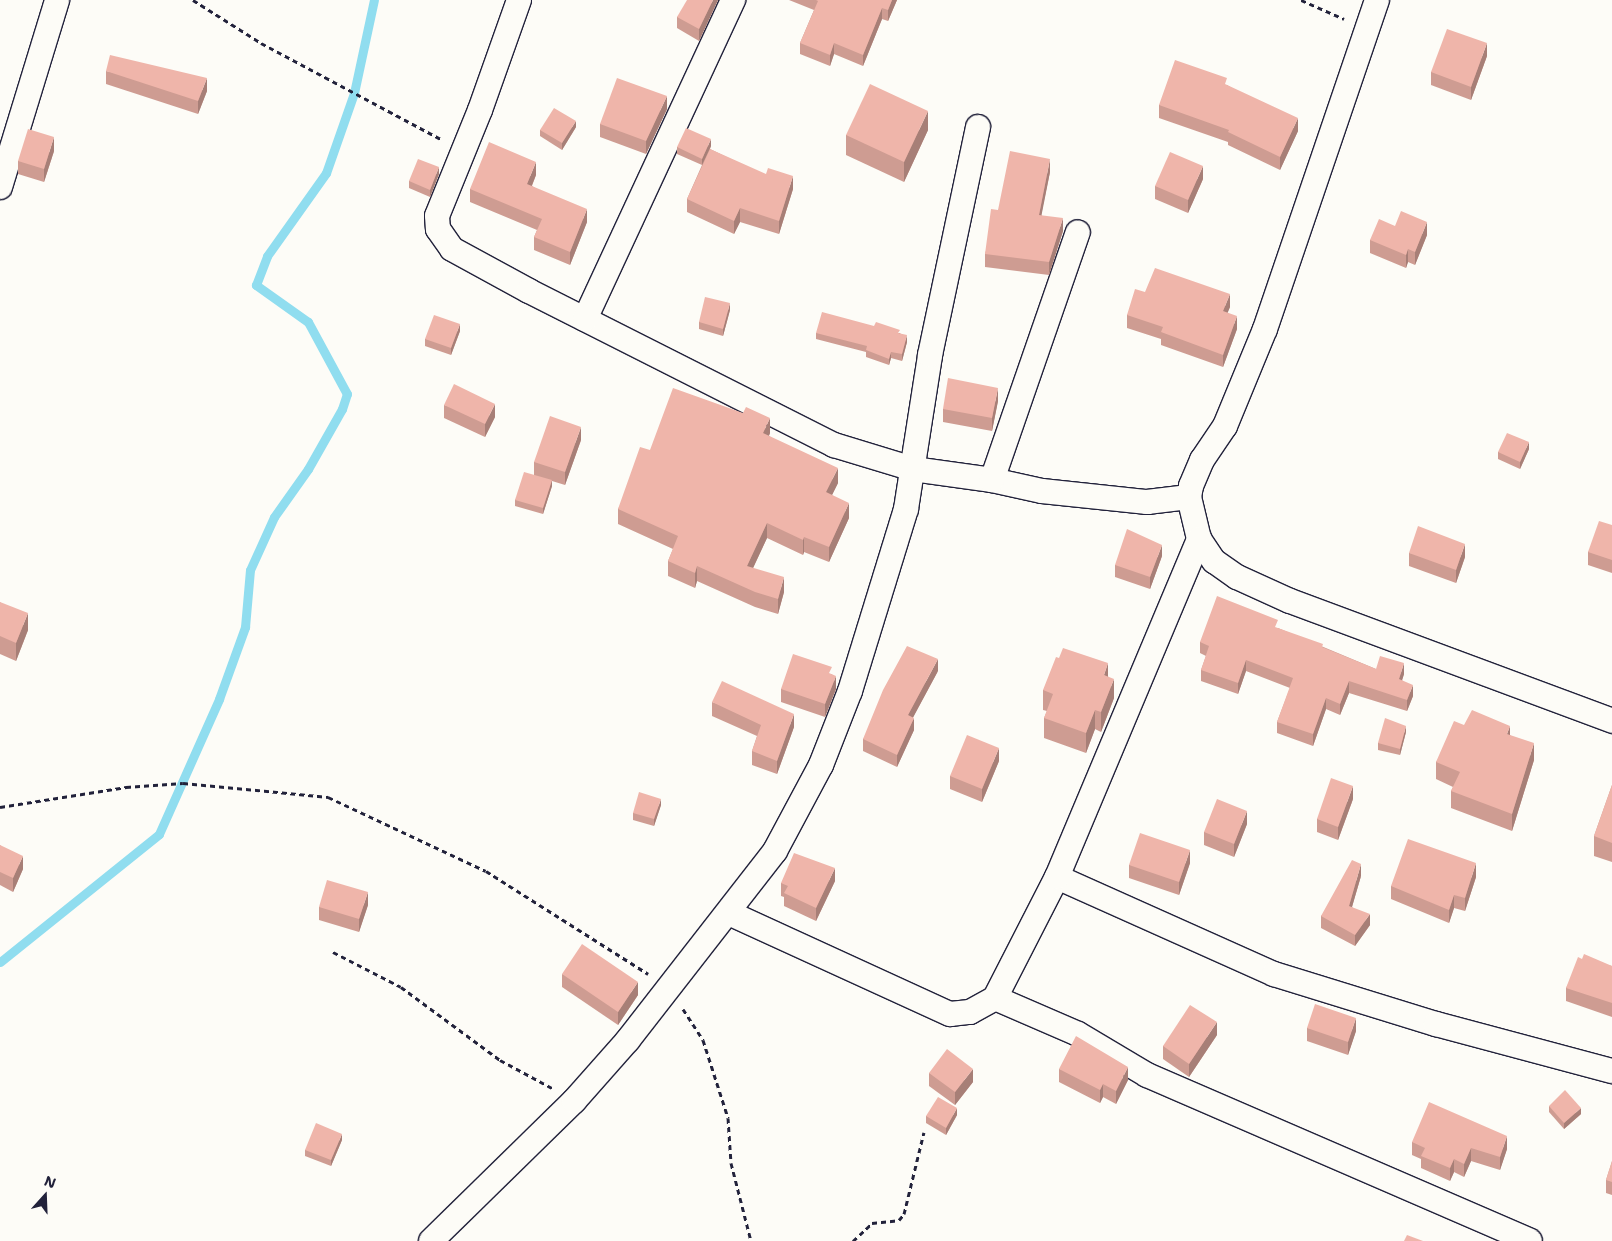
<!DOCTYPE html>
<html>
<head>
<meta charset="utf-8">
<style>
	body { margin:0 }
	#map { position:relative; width:1612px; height:1241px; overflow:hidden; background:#fdfcf7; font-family:"Shantell Sans",sans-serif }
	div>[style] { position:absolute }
	.stream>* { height:9px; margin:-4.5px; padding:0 4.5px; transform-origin:4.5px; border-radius:4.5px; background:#90ddef }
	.path>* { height:3px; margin-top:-1.5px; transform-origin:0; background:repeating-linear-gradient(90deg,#22223b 0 5px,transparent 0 9px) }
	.roads { filter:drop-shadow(1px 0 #22223b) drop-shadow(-1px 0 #22223b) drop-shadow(0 1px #22223b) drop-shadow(0 -1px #22223b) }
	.minor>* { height:24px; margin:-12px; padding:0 12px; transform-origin:12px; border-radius:12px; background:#fdfcf7 }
	.wall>* { inset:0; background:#ce9c92 }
	.shaded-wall>* { inset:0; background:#a77f77 }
	.building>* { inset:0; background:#efb5aa }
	span { translate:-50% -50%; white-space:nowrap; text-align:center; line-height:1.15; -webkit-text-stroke:5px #fdfcf7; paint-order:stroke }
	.north { position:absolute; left:20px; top:1171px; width:50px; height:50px; -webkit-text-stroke:4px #fdfcf7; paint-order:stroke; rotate:20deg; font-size:14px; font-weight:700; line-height:20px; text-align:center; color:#22223b }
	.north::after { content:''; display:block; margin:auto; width:18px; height:22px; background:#22223b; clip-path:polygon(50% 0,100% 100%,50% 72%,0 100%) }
</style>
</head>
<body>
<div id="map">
	<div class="stream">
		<i style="left:0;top:962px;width:204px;rotate:-38.8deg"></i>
		<i style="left:159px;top:834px;width:148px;rotate:-66deg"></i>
		<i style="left:219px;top:699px;width:77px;rotate:-70.1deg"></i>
		<i style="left:245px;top:627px;width:57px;rotate:-85deg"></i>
		<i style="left:250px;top:570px;width:58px;rotate:-65.6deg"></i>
		<i style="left:274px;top:517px;width:59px;rotate:-54.7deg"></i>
		<i style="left:308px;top:469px;width:69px;rotate:-60.5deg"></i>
		<i style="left:342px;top:409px;width:16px;rotate:-72deg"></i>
		<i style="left:347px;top:394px;width:82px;rotate:-118.4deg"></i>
		<i style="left:308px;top:322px;width:64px;rotate:-144.6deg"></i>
		<i style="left:256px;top:285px;width:31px;rotate:-69deg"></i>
		<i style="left:267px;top:256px;width:102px;rotate:-54.6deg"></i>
		<i style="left:326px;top:173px;width:85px;rotate:-70.7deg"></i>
		<i style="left:354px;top:93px;width:95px;rotate:-77.9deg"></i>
	</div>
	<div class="path">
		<i style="left:193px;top:0;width:80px;rotate:32.3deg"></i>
		<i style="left:261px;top:43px;width:204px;rotate:28.1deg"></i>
		<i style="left:1301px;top:0;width:47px;rotate:23.8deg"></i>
		<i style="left:0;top:807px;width:128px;rotate:-9deg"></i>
		<i style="left:126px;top:787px;width:57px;rotate:-4deg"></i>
		<i style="left:183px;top:783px;width:146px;rotate:5.5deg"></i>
		<i style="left:328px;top:797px;width:174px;rotate:25.1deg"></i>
		<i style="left:486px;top:871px;width:192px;rotate:32.4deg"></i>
		<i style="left:333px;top:952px;width:76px;rotate:27.2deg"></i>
		<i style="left:401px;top:987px;width:123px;rotate:36.4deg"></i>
		<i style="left:500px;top:1060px;width:59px;rotate:28.3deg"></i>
		<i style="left:683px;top:1009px;width:37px;rotate:57deg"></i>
		<i style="left:703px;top:1040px;width:82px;rotate:72.2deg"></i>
		<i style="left:728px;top:1118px;width:45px;rotate:86.2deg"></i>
		<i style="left:731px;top:1163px;width:81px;rotate:75.6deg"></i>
		<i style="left:853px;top:1241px;width:26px;rotate:-43deg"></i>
		<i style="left:872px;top:1223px;width:27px;rotate:-6deg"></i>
		<i style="left:899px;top:1220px;width:8px;rotate:-50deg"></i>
		<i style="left:904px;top:1214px;width:84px;rotate:-76.3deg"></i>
	</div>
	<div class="roads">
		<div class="minor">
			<i style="left:519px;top:0;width:117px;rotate:109.5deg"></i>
			<i style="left:480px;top:110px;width:114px;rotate:112.1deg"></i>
			<i style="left:437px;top:216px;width:13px;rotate:86deg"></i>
			<i style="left:438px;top:229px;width:24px;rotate:55deg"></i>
			<i style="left:452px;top:249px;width:88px;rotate:28.6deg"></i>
			<i style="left:529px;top:291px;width:342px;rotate:26.8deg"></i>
			<i style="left:834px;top:445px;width:83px;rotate:16.9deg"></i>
			<i style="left:913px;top:469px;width:80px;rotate:7.9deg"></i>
			<i style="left:992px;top:480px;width:51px;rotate:12.4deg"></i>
			<i style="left:1042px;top:491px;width:106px;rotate:6deg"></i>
			<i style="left:1147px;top:502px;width:42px;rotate:-6.8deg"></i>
			<i style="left:1377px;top:0;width:348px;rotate:108.8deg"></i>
			<i style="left:1265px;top:329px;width:105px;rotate:112.4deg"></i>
			<i style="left:1225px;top:426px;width:41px;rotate:124.1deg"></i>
			<i style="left:1202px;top:460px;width:28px;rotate:113deg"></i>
			<i style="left:1191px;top:486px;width:11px;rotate:100deg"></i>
			<i style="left:1189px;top:497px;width:43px;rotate:76.6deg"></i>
			<i style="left:1199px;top:539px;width:27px;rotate:56deg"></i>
			<i style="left:1214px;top:561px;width:28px;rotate:35deg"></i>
			<i style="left:1237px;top:577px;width:58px;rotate:24.4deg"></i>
			<i style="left:1290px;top:601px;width:344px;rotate:20.4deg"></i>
			<i style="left:0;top:187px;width:195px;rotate:-73deg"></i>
			<i style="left:585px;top:319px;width:352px;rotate:-65.1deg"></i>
			<i style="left:992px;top:480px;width:262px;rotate:-70.9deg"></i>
			<i style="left:1057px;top:877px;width:238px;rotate:24.1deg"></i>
			<i style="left:1274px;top:974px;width:170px;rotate:17.2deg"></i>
			<i style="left:1436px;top:1024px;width:182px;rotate:15deg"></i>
			<i style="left:729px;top:913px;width:243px;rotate:24.6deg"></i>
			<i style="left:950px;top:1014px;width:20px;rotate:-6deg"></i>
			<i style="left:970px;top:1012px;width:29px;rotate:-29deg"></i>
			<i style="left:995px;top:998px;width:136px;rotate:-62.9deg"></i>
			<i style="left:1057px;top:877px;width:367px;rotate:-67.2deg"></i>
			<i style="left:995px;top:998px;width:90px;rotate:23.4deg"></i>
			<i style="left:1078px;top:1034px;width:80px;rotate:30.7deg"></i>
			<i style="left:1147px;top:1075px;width:417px;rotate:23.4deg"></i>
			<i style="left:431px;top:1241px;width:200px;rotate:-44.4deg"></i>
			<i style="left:574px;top:1101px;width:81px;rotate:-48.5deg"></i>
			<i style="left:628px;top:1040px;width:239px;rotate:-52.1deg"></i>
			<i style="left:775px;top:851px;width:98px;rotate:-61.9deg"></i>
			<i style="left:821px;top:765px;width:79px;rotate:-68.6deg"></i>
			<i style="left:850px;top:691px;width:190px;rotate:-72.9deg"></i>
			<i style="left:906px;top:509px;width:156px;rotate:-81.1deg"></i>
			<i style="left:930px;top:355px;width:233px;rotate:-78.1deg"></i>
		</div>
	</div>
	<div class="wall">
		<i style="clip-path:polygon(718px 0,699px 41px,677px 28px,677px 17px)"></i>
		<i style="clip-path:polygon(789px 0,897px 0,888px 21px,882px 19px,863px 66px,834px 54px,830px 66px,800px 54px,800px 43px,814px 10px)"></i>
		<i style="clip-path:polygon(1487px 56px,1471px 100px,1431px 85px,1431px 72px)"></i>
		<i style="clip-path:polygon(106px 71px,207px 91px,198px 114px,106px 84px)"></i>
		<i style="clip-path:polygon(1227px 85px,1298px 131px,1280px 170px,1228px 145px,1228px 142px,1159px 118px,1159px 105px)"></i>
		<i style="clip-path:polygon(667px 109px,646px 154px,600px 137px,600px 124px)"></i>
		<i style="clip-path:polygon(576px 127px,562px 150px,540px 136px,540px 130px)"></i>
		<i style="clip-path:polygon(928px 130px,904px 182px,846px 155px,846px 135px)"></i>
		<i style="clip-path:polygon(711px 146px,710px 149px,793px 189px,779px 234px,740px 222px,734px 234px,687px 212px,687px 199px,702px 165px,677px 154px,677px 147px)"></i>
		<i style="clip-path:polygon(54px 151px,44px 182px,18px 174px,18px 161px)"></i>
		<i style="clip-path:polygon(1050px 172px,1041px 215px,1063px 231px,1049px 275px,985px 267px,985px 254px,998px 210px)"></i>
		<i style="clip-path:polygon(439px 174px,430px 197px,409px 188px,409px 181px)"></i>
		<i style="clip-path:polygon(536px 175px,532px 186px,587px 222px,570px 265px,534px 250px,534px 237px,537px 230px,470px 202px,470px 189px)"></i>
		<i style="clip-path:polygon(1203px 179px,1188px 213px,1155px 199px,1155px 186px)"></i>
		<i style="clip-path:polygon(1395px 226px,1427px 235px,1415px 265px,1408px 262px,1406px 268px,1370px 253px,1370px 240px)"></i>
		<i style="clip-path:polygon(1145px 292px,1230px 307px,1227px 313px,1237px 329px,1223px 367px,1161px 345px,1161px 339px,1127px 328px,1127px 315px)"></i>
		<i style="clip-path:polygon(730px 310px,723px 336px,699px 329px,699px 322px)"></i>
		<i style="clip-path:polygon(460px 331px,451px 355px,425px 346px,425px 339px)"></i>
		<i style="clip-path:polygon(816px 333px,900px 333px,907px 342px,902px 361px,891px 358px,889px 365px,866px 357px,866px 352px,816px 339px)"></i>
		<i style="clip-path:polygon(998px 401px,992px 431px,943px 422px,943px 409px)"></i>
		<i style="clip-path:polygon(444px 405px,495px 417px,485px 437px,444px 418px)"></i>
		<i style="clip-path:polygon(743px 413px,770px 433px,769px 436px,838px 483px,832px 495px,849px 518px,829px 562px,804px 552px,803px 555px,767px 538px,753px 568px,784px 592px,778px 614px,755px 607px,697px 581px,695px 588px,668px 576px,668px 561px,673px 549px,618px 524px,618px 509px,650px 450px)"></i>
		<i style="clip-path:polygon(581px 440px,565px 485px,552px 481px,552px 486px,543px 514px,515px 506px,515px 500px,534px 475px,534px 462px)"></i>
		<i style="clip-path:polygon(1529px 449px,1520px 469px,1498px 459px,1498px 452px)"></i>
		<i style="clip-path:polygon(1612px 525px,1612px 573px,1588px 565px,1588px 552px)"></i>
		<i style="clip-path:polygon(1409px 553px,1465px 557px,1456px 583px,1409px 566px)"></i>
		<i style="clip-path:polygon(1162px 556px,1150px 589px,1115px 577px,1115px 565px)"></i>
		<i style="clip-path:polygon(0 602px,28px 630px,16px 661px,0 654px)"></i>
		<i style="clip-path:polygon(1278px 628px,1376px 669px,1404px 674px,1402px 680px,1413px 696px,1407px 711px,1349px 693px,1340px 715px,1326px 709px,1313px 746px,1277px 733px,1277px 722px,1290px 688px,1246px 671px,1238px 694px,1201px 681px,1201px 670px,1206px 656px,1200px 653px,1200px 642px)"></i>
		<i style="clip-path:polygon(938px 671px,913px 717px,914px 730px,897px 767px,863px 751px,863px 739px)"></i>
		<i style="clip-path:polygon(832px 674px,836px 689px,825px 717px,781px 702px,781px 689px)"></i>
		<i style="clip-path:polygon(1108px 676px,1114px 698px,1101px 732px,1095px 729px,1086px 753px,1044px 738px,1044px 718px,1047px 711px,1043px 710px,1043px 690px)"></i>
		<i style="clip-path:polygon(712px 702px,794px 727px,777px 774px,752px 765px,752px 751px,757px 736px,712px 716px)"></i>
		<i style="clip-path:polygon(1464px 725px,1510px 735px,1534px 760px,1512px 831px,1451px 808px,1451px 791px,1453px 787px,1436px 779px,1436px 762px)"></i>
		<i style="clip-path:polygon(1406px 732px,1400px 755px,1378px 750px,1378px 743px)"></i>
		<i style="clip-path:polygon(999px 761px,982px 802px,950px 789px,950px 776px)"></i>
		<i style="clip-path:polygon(1612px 785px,1612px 862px,1594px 856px,1594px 836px)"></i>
		<i style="clip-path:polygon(1353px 799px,1338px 840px,1317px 832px,1317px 819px)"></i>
		<i style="clip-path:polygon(661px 805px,654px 826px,633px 820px,633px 813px)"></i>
		<i style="clip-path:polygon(1247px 824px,1234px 857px,1204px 845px,1204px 832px)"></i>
		<i style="clip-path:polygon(0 845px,23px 869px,13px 892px,0 885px)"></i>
		<i style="clip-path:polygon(1190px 863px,1179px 895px,1129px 878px,1129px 865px)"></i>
		<i style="clip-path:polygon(1361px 876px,1352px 907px,1370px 925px,1355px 946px,1321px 928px,1321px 916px)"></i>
		<i style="clip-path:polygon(1476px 877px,1465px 911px,1454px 908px,1449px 923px,1391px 899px,1391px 886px)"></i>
		<i style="clip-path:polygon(835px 881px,816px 921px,784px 906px,784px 897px,781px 896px,781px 883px)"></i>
		<i style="clip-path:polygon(368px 905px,359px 932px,319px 920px,319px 907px)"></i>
		<i style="clip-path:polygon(1582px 959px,1612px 966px,1612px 1017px,1566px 1001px,1566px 988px)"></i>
		<i style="clip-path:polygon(562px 974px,638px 995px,618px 1025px,562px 987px)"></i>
		<i style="clip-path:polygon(1307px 1028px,1356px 1031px,1348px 1055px,1307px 1041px)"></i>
		<i style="clip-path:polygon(1217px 1035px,1189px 1077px,1163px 1059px,1163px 1046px)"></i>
		<i style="clip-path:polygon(1059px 1069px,1128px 1080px,1116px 1104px,1103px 1097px,1100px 1103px,1059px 1082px)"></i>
		<i style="clip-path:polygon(929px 1073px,973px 1082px,955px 1105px,929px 1086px)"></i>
		<i style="clip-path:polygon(1549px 1106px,1581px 1114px,1564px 1129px,1549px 1112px)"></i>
		<i style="clip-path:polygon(957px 1115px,946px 1135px,926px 1123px,926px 1116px)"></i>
		<i style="clip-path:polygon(342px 1140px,331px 1166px,305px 1156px,305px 1150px)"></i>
		<i style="clip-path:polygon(1412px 1142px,1507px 1149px,1500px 1170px,1471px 1161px,1464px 1177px,1454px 1172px,1450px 1181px,1421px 1168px,1421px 1159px,1412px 1155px)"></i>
		<i style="clip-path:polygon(1612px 1161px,1612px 1195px,1606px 1193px,1606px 1180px)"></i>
	</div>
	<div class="shaded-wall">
		<i style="clip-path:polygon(713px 0,718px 0,699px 41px,699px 29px)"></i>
		<i style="clip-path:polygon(892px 0,897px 0,888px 21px,888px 10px)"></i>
		<i style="clip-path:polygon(882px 8px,882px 19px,863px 66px,863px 55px)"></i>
		<i style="clip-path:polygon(834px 43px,834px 54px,830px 66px,830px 55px)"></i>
		<i style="clip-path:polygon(1487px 43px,1487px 56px,1471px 100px,1471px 87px)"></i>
		<i style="clip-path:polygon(207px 78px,207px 91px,198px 114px,198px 101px)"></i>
		<i style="clip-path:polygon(667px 96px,667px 109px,646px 154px,646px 141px)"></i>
		<i style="clip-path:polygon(928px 111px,928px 130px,904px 182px,904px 162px)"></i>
		<i style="clip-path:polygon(1298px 118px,1298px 131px,1280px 170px,1280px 157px)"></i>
		<i style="clip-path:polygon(576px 121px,576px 127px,562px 150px,562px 143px)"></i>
		<i style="clip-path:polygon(54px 137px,54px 151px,44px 182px,44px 169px)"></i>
		<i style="clip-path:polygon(711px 139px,711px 146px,702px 165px,702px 159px)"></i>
		<i style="clip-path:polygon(1050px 159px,1050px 172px,1039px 228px,1039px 215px)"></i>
		<i style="clip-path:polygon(536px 162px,536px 175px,527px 197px,527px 184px)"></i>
		<i style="clip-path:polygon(1203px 166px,1203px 179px,1188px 213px,1188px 200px)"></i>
		<i style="clip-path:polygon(439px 167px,439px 174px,430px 197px,430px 190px)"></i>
		<i style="clip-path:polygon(793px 176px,793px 189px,779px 234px,779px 221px)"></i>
		<i style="clip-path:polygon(740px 208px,740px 222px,734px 234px,734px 221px)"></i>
		<i style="clip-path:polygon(587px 209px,587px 222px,570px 265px,570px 252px)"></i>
		<i style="clip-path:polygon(1063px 218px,1063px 231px,1049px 275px,1049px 262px)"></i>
		<i style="clip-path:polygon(1427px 222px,1427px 235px,1415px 265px,1415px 252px)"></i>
		<i style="clip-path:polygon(1408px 249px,1408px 262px,1406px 268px,1406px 255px)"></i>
		<i style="clip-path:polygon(1230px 294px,1230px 307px,1223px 324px,1223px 311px)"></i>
		<i style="clip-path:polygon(730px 303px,730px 310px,723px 336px,723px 329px)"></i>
		<i style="clip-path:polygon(1237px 316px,1237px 329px,1223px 367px,1223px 355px)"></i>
		<i style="clip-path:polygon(460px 324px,460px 331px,451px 355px,451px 348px)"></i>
		<i style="clip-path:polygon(907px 335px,907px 342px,902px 361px,902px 354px)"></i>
		<i style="clip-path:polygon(891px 352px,891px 358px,889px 365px,889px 359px)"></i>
		<i style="clip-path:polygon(998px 388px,998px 401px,992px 431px,992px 418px)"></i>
		<i style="clip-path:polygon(495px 404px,495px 417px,485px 437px,485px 424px)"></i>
		<i style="clip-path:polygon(770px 418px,770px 433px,763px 448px,763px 433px)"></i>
		<i style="clip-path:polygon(581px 427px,581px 440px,565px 485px,565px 472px)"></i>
		<i style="clip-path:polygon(1529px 442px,1529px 449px,1520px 469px,1520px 462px)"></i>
		<i style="clip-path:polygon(838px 468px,838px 483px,826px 507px,826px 492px)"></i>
		<i style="clip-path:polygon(552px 480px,552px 486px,543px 514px,543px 508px)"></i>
		<i style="clip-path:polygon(849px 503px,849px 518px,829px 562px,829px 547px)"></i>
		<i style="clip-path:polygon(767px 523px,767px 538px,747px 581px,747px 566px)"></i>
		<i style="clip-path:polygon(804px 537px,804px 552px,803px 555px,803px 540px)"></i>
		<i style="clip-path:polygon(1465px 544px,1465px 557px,1456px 583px,1456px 570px)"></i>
		<i style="clip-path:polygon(1162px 545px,1162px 556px,1150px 589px,1150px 577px)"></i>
		<i style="clip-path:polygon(697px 566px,697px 581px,695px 588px,695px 573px)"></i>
		<i style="clip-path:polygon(784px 577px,784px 592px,778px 614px,778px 599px)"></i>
		<i style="clip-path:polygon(28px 613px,28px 630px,16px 661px,16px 643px)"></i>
		<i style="clip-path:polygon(938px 659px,938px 671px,908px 727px,908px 715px)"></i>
		<i style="clip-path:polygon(1246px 660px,1246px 671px,1238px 694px,1238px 683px)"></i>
		<i style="clip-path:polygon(1108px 663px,1108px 682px,1104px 675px)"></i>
		<i style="clip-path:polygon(1404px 663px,1404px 674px,1399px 690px,1399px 679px)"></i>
		<i style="clip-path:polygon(836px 676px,836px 689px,825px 717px,825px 704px)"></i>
		<i style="clip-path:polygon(1114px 679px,1114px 698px,1101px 732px,1101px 712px)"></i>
		<i style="clip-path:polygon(1349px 681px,1349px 693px,1340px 715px,1340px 704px)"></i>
		<i style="clip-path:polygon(1413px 685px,1413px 696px,1407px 711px,1407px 700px)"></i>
		<i style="clip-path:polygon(1326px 698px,1326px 709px,1313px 746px,1313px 734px)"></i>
		<i style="clip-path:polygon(1095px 710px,1095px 729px,1086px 753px,1086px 733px)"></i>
		<i style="clip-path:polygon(794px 714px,794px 727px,777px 774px,777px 761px)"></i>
		<i style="clip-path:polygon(914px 718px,914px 730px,897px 767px,897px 755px)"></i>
		<i style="clip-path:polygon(1406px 726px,1406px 732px,1400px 755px,1400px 749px)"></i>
		<i style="clip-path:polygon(1510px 726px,1510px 744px,1507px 734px)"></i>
		<i style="clip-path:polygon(1534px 743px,1534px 760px,1512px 831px,1512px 814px)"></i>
		<i style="clip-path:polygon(999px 748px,999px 761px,982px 802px,982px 789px)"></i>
		<i style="clip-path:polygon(1353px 786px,1353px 799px,1338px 840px,1338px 827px)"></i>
		<i style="clip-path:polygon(661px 799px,661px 805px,654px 826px,654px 819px)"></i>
		<i style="clip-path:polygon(1247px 811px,1247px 824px,1234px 857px,1234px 844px)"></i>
		<i style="clip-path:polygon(1190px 850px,1190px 863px,1179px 895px,1179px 882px)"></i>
		<i style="clip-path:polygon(23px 856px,23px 869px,13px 892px,13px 878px)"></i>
		<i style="clip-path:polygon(1476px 863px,1476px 877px,1465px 911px,1465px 898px)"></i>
		<i style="clip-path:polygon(1361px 864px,1361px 876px,1349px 917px,1349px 906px)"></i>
		<i style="clip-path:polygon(835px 868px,835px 881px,816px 921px,816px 908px)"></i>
		<i style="clip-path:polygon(368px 892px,368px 905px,359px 932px,359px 919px)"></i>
		<i style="clip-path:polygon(1454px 895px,1454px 908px,1449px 923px,1449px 910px)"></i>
		<i style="clip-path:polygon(1370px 914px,1370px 925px,1355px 946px,1355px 935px)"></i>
		<i style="clip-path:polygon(638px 982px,638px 995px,618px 1025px,618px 1012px)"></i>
		<i style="clip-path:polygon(1356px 1018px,1356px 1031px,1348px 1055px,1348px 1042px)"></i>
		<i style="clip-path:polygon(1217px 1022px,1217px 1035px,1189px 1077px,1189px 1064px)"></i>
		<i style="clip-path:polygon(1128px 1067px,1128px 1080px,1116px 1104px,1116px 1091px)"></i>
		<i style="clip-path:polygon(973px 1069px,973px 1082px,955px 1105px,955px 1092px)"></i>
		<i style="clip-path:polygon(1103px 1084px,1103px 1097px,1100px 1103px,1100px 1090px)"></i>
		<i style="clip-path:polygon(957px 1108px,957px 1115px,946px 1135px,946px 1128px)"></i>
		<i style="clip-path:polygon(1581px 1108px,1581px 1114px,1564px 1129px,1564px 1123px)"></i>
		<i style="clip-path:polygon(342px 1134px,342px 1140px,331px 1166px,331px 1160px)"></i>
		<i style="clip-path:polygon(1507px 1136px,1507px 1149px,1500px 1170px,1500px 1157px)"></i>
		<i style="clip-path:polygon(1471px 1148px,1471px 1161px,1464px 1177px,1464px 1164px)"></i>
		<i style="clip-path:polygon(1454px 1159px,1454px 1172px,1450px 1181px,1450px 1168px)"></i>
	</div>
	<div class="building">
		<i style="clip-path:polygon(687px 0,713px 0,699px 29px,677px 17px)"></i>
		<i style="clip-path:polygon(816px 0,892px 0,888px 10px,882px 8px,863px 55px,834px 43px,830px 55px,800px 43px,818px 1px)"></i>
		<i style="clip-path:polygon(1447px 29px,1487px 43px,1471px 87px,1431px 72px)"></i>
		<i style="clip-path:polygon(110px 55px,207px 78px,198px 101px,106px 71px)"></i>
		<i style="clip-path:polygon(1175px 60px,1227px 78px,1225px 84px,1298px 118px,1280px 157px,1228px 132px,1229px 130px,1159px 105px)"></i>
		<i style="clip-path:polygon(617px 78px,667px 96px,646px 141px,600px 124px)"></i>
		<i style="clip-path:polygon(870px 84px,928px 111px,904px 162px,846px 135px)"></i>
		<i style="clip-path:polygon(554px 108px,576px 121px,562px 143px,540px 130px)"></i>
		<i style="clip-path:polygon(686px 128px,711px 139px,702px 159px,677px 147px)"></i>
		<i style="clip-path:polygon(28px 129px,54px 137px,44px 169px,18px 161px)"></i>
		<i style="clip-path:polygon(489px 142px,536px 162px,527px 184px,587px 209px,570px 252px,534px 237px,542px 219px,470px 189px)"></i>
		<i style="clip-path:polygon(710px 149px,766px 174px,768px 168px,793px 176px,779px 221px,740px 208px,734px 221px,687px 199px)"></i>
		<i style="clip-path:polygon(1010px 151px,1050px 159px,1039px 215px,1063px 218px,1049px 262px,985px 254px,991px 209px,998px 210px)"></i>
		<i style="clip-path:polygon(1170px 152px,1203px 166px,1188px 200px,1155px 186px)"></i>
		<i style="clip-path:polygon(418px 159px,439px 167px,430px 190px,409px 181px)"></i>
		<i style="clip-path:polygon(1401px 211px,1427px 222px,1415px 252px,1408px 249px,1406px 255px,1370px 240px,1379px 219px,1395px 226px)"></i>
		<i style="clip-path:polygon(1155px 268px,1230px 294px,1223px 311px,1237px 316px,1223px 355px,1161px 332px,1163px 327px,1127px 315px,1135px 289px,1145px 292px)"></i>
		<i style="clip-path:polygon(705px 297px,730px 303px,723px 329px,699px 322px)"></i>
		<i style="clip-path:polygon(822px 312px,874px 326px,876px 322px,900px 330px,898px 333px,907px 335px,902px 354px,891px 352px,889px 359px,866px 350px,867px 346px,816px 333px)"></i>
		<i style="clip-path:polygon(434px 315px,460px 324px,451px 348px,425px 339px)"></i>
		<i style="clip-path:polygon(948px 378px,998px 388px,992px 418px,943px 409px)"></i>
		<i style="clip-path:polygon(454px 384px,495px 404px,485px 424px,444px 405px)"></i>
		<i style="clip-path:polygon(673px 388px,743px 413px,746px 407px,770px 418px,763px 433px,838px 468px,826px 492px,849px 503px,829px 547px,804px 537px,803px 540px,767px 523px,747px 566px,784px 577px,778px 599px,755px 592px,697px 566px,695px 573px,668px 561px,678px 536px,618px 509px,640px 447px,650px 450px)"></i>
		<i style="clip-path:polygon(550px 416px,581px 427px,565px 472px,534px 462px)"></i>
		<i style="clip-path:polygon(1507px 433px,1529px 442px,1520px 462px,1498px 452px)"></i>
		<i style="clip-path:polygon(524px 472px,552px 480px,543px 508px,515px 500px)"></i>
		<i style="clip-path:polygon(1599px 521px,1612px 525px,1612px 560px,1588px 552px)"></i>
		<i style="clip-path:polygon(1418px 526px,1465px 544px,1456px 570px,1409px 553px)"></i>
		<i style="clip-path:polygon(1127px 529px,1162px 545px,1150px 577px,1115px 565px)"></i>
		<i style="clip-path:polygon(1217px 596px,1278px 620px,1275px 627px,1323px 644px,1322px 647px,1376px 669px,1380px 656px,1404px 663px,1399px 679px,1413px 685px,1407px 700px,1349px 681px,1340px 704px,1326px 698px,1313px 734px,1277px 722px,1293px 678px,1246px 660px,1238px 683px,1201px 670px,1209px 646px,1200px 642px)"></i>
		<i style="clip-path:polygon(0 602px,28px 613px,16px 643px,0 636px)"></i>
		<i style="clip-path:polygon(907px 646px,938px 659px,908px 715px,914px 718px,897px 755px,863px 739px,883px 690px)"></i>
		<i style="clip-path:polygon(1063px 648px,1108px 663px,1104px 675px,1114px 679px,1101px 712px,1095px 710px,1086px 733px,1044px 718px,1053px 694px,1043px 690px,1056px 657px,1059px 658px)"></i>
		<i style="clip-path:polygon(793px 654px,832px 667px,829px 673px,836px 676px,825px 704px,781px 689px)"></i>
		<i style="clip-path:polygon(722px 681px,794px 714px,777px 761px,752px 751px,761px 725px,712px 702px)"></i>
		<i style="clip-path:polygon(1472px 710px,1510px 726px,1507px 734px,1534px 743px,1512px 814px,1451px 791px,1460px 772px,1436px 762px,1454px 721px,1464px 725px)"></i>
		<i style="clip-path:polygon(1385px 718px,1406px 726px,1400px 749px,1378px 743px)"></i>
		<i style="clip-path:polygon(967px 735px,999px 748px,982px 789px,950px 776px)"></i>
		<i style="clip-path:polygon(1331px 778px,1353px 786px,1338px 827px,1317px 819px)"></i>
		<i style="clip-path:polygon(1612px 785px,1612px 843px,1594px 836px)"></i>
		<i style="clip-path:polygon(639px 792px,661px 799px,654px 819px,633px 813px)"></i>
		<i style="clip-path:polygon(1217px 799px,1247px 811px,1234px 844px,1204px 832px)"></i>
		<i style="clip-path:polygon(1140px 833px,1190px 850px,1179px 882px,1129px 865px)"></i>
		<i style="clip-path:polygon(1408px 839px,1476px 863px,1465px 898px,1454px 895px,1449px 910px,1391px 886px)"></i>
		<i style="clip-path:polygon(0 845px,23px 856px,13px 878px,0 872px)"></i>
		<i style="clip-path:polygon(794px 853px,835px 868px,816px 908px,784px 893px,788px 886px,781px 883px)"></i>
		<i style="clip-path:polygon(1352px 860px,1361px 864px,1349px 906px,1370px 914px,1355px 935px,1321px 916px)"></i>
		<i style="clip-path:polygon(327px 880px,368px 892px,359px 919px,319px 907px)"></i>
		<i style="clip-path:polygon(582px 944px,638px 982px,618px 1012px,562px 974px)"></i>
		<i style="clip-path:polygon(1584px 954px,1612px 966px,1612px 1003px,1566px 988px,1578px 957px,1582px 959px)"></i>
		<i style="clip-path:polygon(1315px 1004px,1356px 1018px,1348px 1042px,1307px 1028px)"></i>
		<i style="clip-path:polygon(1190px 1005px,1217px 1022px,1189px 1064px,1163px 1046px)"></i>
		<i style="clip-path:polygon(1076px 1036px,1128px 1067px,1116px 1091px,1103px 1084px,1100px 1090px,1059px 1069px)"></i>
		<i style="clip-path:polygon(947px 1049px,973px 1069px,955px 1092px,929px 1073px)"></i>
		<i style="clip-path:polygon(1565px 1090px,1581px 1108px,1564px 1123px,1549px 1106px)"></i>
		<i style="clip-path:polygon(938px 1097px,957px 1108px,946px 1128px,926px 1116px)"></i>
		<i style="clip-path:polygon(1429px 1102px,1507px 1136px,1500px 1157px,1471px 1148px,1464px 1164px,1454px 1159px,1450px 1168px,1421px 1156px,1425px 1148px,1412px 1142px)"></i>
		<i style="clip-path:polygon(316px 1123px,342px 1134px,331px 1160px,305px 1150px)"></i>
		<i style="clip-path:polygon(1612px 1161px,1612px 1182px,1606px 1180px)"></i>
		<i style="clip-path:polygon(1407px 1235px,1423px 1241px,1404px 1241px)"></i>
	</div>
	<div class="north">N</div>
</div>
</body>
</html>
